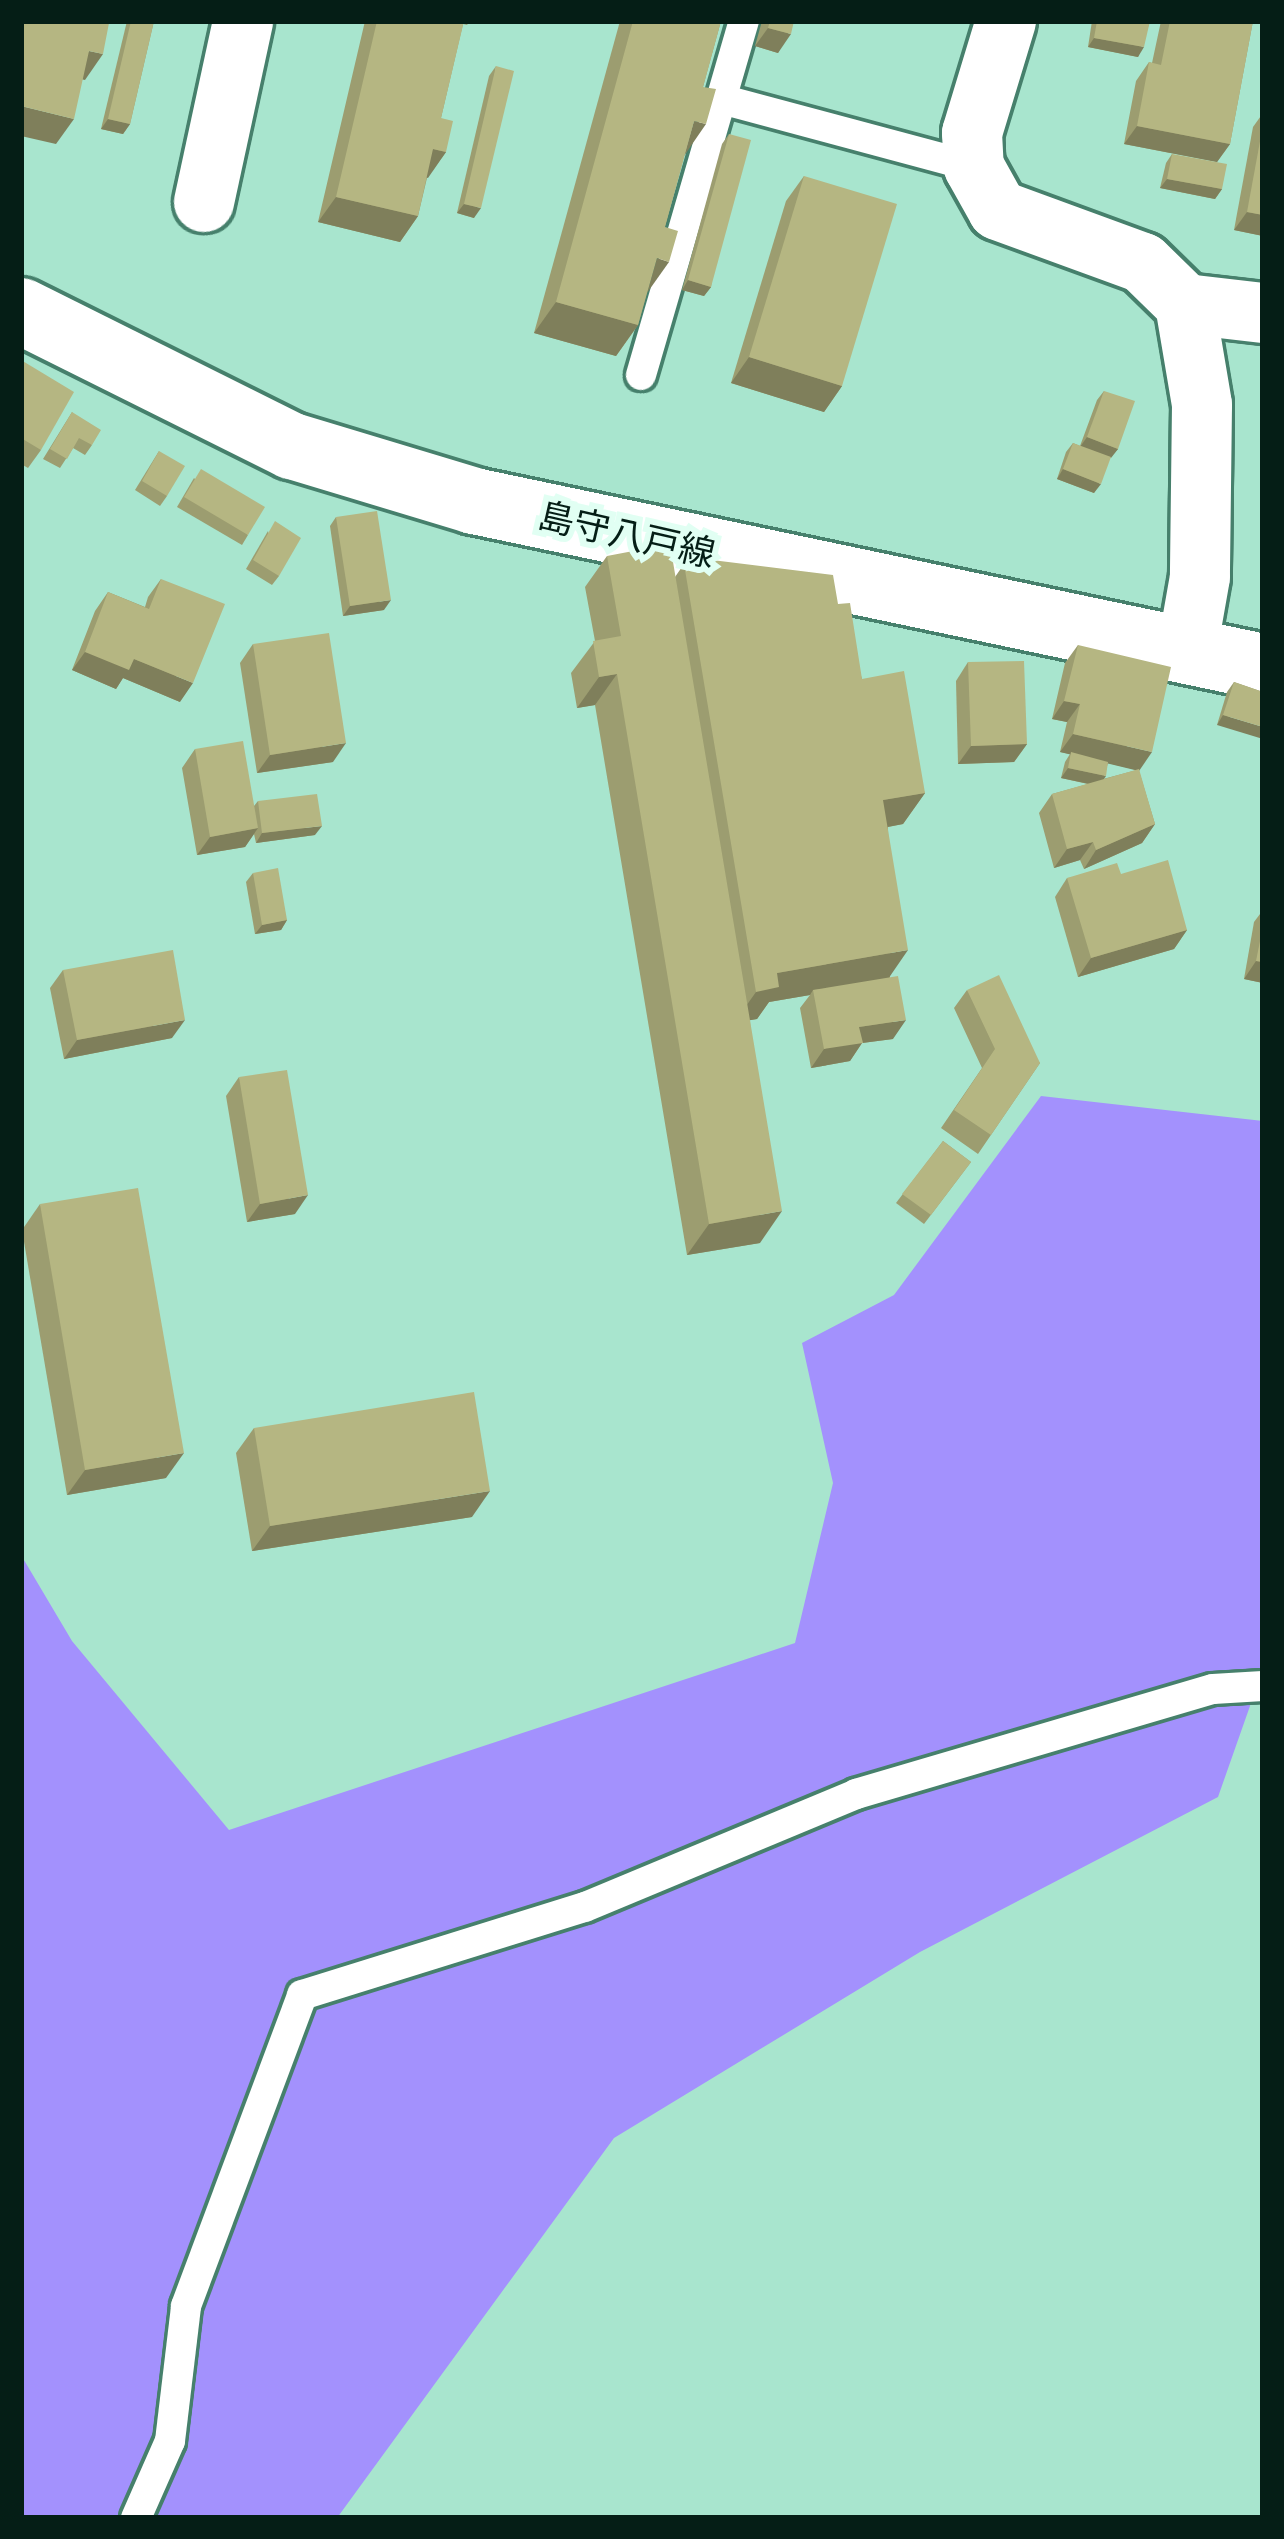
<!DOCTYPE html>
<html>
<head>
<meta charset="utf-8">
<style>
	body { margin:0 }
	#map { position:relative; width:1284px; height:2539px; overflow:hidden; background:#a8e5ce; font-family:"IBM Plex Sans","Noto Sans JP",sans-serif }
	div>[style] { position:absolute }
	.green>* { inset:0; background:#a391fd }
	.roads { filter:drop-shadow(3px 0 #46806c) drop-shadow(-3px 0 #46806c) drop-shadow(0 3px #46806c) drop-shadow(0 -3px #46806c) }
	.service>* { height:30px; margin:-15px; padding:0 15px; transform-origin:15px; border-radius:15px; background:#fff }
	.minor>* { height:60px; margin:-30px; padding:0 30px; transform-origin:30px; border-radius:30px; background:#fff }
	.secondary>* { height:66px; margin:-33px; padding:0 33px; transform-origin:33px; border-radius:33px; background:#fff }
	.wall>* { inset:0; background:#9c9d70 }
	.shaded-wall>* { inset:0; background:#7f7f5b }
	.building>* { inset:0; background:#b5b682 }
	span { translate:-50% -50%; white-space:nowrap; text-align:center; line-height:1.15; -webkit-text-stroke:12px #e1fff3; paint-order:stroke }
	.street-label { font-size:36px; color:#051e16 }
	.frame { position:absolute; inset:0; border:24px solid #051e16; pointer-events:none }
</style>
</head>
<body>
<div id="map">
	<div class="green">
		<i style="clip-path:polygon(1041px 1096px,1263px 1121px,1263px 1669px,1218px 1797px,920px 1952px,614px 2138px,337px 2518px,21px 2518px,21px 1555px,72px 1641px,229px 1830px,795px 1643px,833px 1483px,802px 1343px,894px 1295px)"></i>
	</div>
	<div class="roads">
		<div class="service">
			<i style="left:721px;top:99px;width:262px;rotate:15deg"></i>
			<i style="left:641px;top:375px;width:369px;rotate:-73.8deg"></i>
			<i style="left:136px;top:2518px;width:84px;rotate:-66.2deg"></i>
			<i style="left:170px;top:2441px;width:136px;rotate:-83.2deg"></i>
			<i style="left:186px;top:2306px;width:332px;rotate:-69.5deg"></i>
			<i style="left:302px;top:1995px;width:296px;rotate:-17.3deg"></i>
			<i style="left:585px;top:1907px;width:294px;rotate:-22.6deg"></i>
			<i style="left:856px;top:1794px;width:372px;rotate:-16.4deg"></i>
			<i style="left:1213px;top:1689px;width:50px;rotate:-3.4deg"></i>
		</div>
		<div class="minor">
			<i style="left:1006px;top:21px;width:117px;rotate:106.9deg"></i>
			<i style="left:972px;top:133px;width:34px;rotate:87deg"></i>
			<i style="left:974px;top:167px;width:49px;rotate:60.8deg"></i>
			<i style="left:998px;top:210px;width:154px;rotate:20.1deg"></i>
			<i style="left:1143px;top:263px;width:59px;rotate:44.3deg"></i>
			<i style="left:1185px;top:304px;width:102px;rotate:80.4deg"></i>
			<i style="left:1202px;top:405px;width:172px;rotate:90.7deg"></i>
			<i style="left:1200px;top:577px;width:75px;rotate:100deg"></i>
			<i style="left:204px;top:202px;width:185px;rotate:-77.8deg"></i>
			<i style="left:1185px;top:304px;width:79px;rotate:6.6deg"></i>
		</div>
		<div class="secondary">
			<i style="left:21px;top:311px;width:303px;rotate:26.5deg"></i>
			<i style="left:292px;top:446px;width:190px;rotate:16.8deg"></i>
			<i style="left:474px;top:501px;width:806px;rotate:11.88deg"></i>
		</div>
	</div>
	<div class="wall">
		<i style="clip-path:polygon(127px 21px,154px 21px,130px 124px,123px 134px,101px 129px)"></i>
		<i style="clip-path:polygon(365px 21px,470px 21px,467px 25px,463px 24px,441px 118px,446px 152px,427px 178px,418px 216px,400px 242px,318px 222px)"></i>
		<i style="clip-path:polygon(620px 21px,721px 21px,638px 325px,616px 356px,534px 333px)"></i>
		<i style="clip-path:polygon(762px 21px,794px 21px,778px 53px,755px 46px)"></i>
		<i style="clip-path:polygon(1092px 21px,1150px 21px,1138px 57px,1088px 47px)"></i>
		<i style="clip-path:polygon(1161px 21px,1253px 21px,1230px 144px,1217px 162px,1124px 144px,1136px 81px,1149px 62px,1152px 63px)"></i>
		<i style="clip-path:polygon(496px 66px,474px 218px,457px 213px,489px 76px)"></i>
		<i style="clip-path:polygon(1263px 113px,1263px 236px,1234px 230px,1253px 127px)"></i>
		<i style="clip-path:polygon(729px 134px,711px 287px,704px 296px,682px 290px,722px 144px)"></i>
		<i style="clip-path:polygon(1172px 154px,1222px 189px,1215px 199px,1160px 188px,1166px 163px)"></i>
		<i style="clip-path:polygon(804px 176px,842px 386px,824px 412px,731px 383px,786px 201px)"></i>
		<i style="clip-path:polygon(21px 360px,41px 450px,28px 468px,21px 464px)"></i>
		<i style="clip-path:polygon(1104px 391px,1118px 449px,1110px 458px,1094px 493px,1057px 479px,1066px 452px,1073px 443px,1080px 446px,1097px 400px)"></i>
		<i style="clip-path:polygon(72px 412px,92px 445px,85px 455px,73px 448px,60px 468px,43px 459px)"></i>
		<i style="clip-path:polygon(159px 451px,167px 496px,160px 506px,135px 490px)"></i>
		<i style="clip-path:polygon(194px 478px,248px 535px,242px 545px,177px 507px)"></i>
		<i style="clip-path:polygon(336px 517px,384px 610px,343px 616px,330px 526px)"></i>
		<i style="clip-path:polygon(268px 531px,279px 576px,272px 585px,246px 569px)"></i>
		<i style="clip-path:polygon(607px 556px,675px 577px,684px 564px,838px 604px,862px 679px,925px 793px,903px 824px,888px 827px,890px 977px,893px 1039px,862px 1043px,850px 1061px,811px 1068px,800px 1008px,810px 995px,769px 1002px,757px 1019px,750px 1020px,760px 1243px,687px 1255px,595px 705px,577px 708px,571px 673px,595px 641px,585px 587px)"></i>
		<i style="clip-path:polygon(161px 579px,180px 702px,123px 678px,116px 689px,72px 670px,95px 611px,108px 592px,145px 607px,148px 597px)"></i>
		<i style="clip-path:polygon(253px 644px,333px 762px,257px 773px,240px 663px)"></i>
		<i style="clip-path:polygon(evenodd,1078px 645px,1139px 771px,1155px 824px,1142px 843px,1084px 869px,1080px 860px,1054px 868px,1039px 813px,1052px 794px,1088px 784px,1061px 778px,1065px 762px,1070px 754px,1060px 752px,1067px 722px,1052px 719px,1065px 663px,1078px 645px,1108px 763px,1137px 770px,1103px 779px,1108px 763px)"></i>
		<i style="clip-path:polygon(968px 662px,1027px 744px,1014px 762px,958px 764px,956px 681px)"></i>
		<i style="clip-path:polygon(1234px 682px,1263px 692px,1217px 725px,1227px 692px)"></i>
		<i style="clip-path:polygon(195px 749px,254px 806px,258px 801px,315px 835px,256px 843px,254px 834px,245px 847px,197px 855px,182px 768px)"></i>
		<i style="clip-path:polygon(253px 873px,287px 920px,281px 930px,255px 934px,246px 882px)"></i>
		<i style="clip-path:polygon(1121px 874px,1187px 930px,1174px 949px,1078px 977px,1055px 897px,1067px 878px)"></i>
		<i style="clip-path:polygon(1263px 910px,1263px 983px,1244px 979px,1254px 922px)"></i>
		<i style="clip-path:polygon(63px 970px,172px 1038px,64px 1059px,50px 988px)"></i>
		<i style="clip-path:polygon(967px 990px,1040px 1063px,978px 1154px,941px 1128px,982px 1068px,954px 1008px)"></i>
		<i style="clip-path:polygon(239px 1077px,295px 1214px,247px 1222px,226px 1096px)"></i>
		<i style="clip-path:polygon(943px 1141px,971px 1162px,924px 1224px,896px 1203px)"></i>
		<i style="clip-path:polygon(40px 1204px,166px 1478px,67px 1495px,22px 1230px)"></i>
		<i style="clip-path:polygon(254px 1428px,472px 1517px,252px 1551px,236px 1453px)"></i>
	</div>
	<div class="shaded-wall">
		<i style="clip-path:polygon(768px 28px,791px 34px,778px 53px,755px 46px)"></i>
		<i style="clip-path:polygon(1094px 38px,1144px 47px,1138px 57px,1088px 47px)"></i>
		<i style="clip-path:polygon(89px 51px,103px 54px,85px 80px,71px 77px)"></i>
		<i style="clip-path:polygon(21px 106px,74px 119px,56px 144px,21px 136px)"></i>
		<i style="clip-path:polygon(108px 119px,130px 124px,123px 134px,101px 129px)"></i>
		<i style="clip-path:polygon(694px 121px,706px 124px,684px 156px)"></i>
		<i style="clip-path:polygon(1137px 126px,1230px 144px,1217px 162px,1124px 144px)"></i>
		<i style="clip-path:polygon(433px 149px,446px 152px,428px 178px,415px 174px)"></i>
		<i style="clip-path:polygon(1167px 179px,1222px 189px,1215px 199px,1160px 188px)"></i>
		<i style="clip-path:polygon(336px 197px,418px 216px,400px 242px,318px 222px)"></i>
		<i style="clip-path:polygon(464px 204px,481px 208px,474px 218px,457px 213px)"></i>
		<i style="clip-path:polygon(1247px 212px,1263px 215px,1263px 236px,1234px 230px)"></i>
		<i style="clip-path:polygon(657px 258px,669px 262px,647px 293px)"></i>
		<i style="clip-path:polygon(688px 280px,711px 287px,704px 296px,682px 290px)"></i>
		<i style="clip-path:polygon(556px 302px,638px 325px,616px 356px,534px 333px)"></i>
		<i style="clip-path:polygon(749px 357px,842px 386px,824px 412px,731px 383px)"></i>
		<i style="clip-path:polygon(1087px 437px,1118px 449px,1111px 458px,1080px 447px)"></i>
		<i style="clip-path:polygon(1063px 469px,1101px 484px,1094px 493px,1057px 479px)"></i>
		<i style="clip-path:polygon(391px 600px,384px 610px,343px 616px,350px 606px)"></i>
		<i style="clip-path:polygon(85px 652px,134px 659px,193px 683px,180px 702px,123px 678px,116px 689px,72px 670px)"></i>
		<i style="clip-path:polygon(617px 674px,595px 705px,577px 708px,599px 677px)"></i>
		<i style="clip-path:polygon(1064px 701px,1080px 704px,1067px 722px,1052px 719px)"></i>
		<i style="clip-path:polygon(1223px 715px,1263px 727px,1263px 739px,1217px 725px)"></i>
		<i style="clip-path:polygon(1073px 734px,1152px 752px,1139px 771px,1060px 752px)"></i>
		<i style="clip-path:polygon(346px 743px,333px 762px,257px 773px,270px 755px)"></i>
		<i style="clip-path:polygon(1027px 744px,1014px 762px,958px 764px,971px 746px)"></i>
		<i style="clip-path:polygon(1068px 768px,1106px 776px,1099px 786px,1061px 778px)"></i>
		<i style="clip-path:polygon(925px 793px,903px 824px,861px 832px,883px 800px)"></i>
		<i style="clip-path:polygon(1155px 824px,1142px 843px,1084px 869px,1096px 850px)"></i>
		<i style="clip-path:polygon(322px 826px,315px 835px,256px 843px,262px 833px)"></i>
		<i style="clip-path:polygon(258px 828px,245px 847px,197px 855px,210px 837px)"></i>
		<i style="clip-path:polygon(1093px 842px,1080px 860px,1054px 868px,1067px 849px)"></i>
		<i style="clip-path:polygon(287px 920px,281px 930px,255px 934px,262px 925px)"></i>
		<i style="clip-path:polygon(1187px 930px,1174px 949px,1078px 977px,1091px 958px)"></i>
		<i style="clip-path:polygon(908px 950px,886px 982px,813px 990px,810px 995px,769px 1002px,757px 1019px,734px 1023px,756px 992px,777px 973px)"></i>
		<i style="clip-path:polygon(1256px 961px,1263px 962px,1263px 983px,1244px 979px)"></i>
		<i style="clip-path:polygon(185px 1020px,172px 1038px,64px 1059px,77px 1040px)"></i>
		<i style="clip-path:polygon(906px 1020px,893px 1039px,862px 1043px,850px 1061px,811px 1068px,824px 1049px,859px 1027px)"></i>
		<i style="clip-path:polygon(308px 1195px,295px 1214px,247px 1222px,260px 1204px)"></i>
		<i style="clip-path:polygon(782px 1211px,760px 1243px,687px 1255px,709px 1224px)"></i>
		<i style="clip-path:polygon(184px 1453px,166px 1478px,67px 1495px,85px 1470px)"></i>
		<i style="clip-path:polygon(490px 1491px,472px 1517px,252px 1551px,270px 1526px)"></i>
	</div>
	<div class="building">
		<i style="clip-path:polygon(21px 21px,100px 21px,109px 23px,103px 54px,89px 51px,74px 119px,21px 106px)"></i>
		<i style="clip-path:polygon(131px 21px,154px 21px,130px 124px,108px 119px)"></i>
		<i style="clip-path:polygon(377px 21px,464px 21px,441px 118px,453px 121px,446px 152px,433px 149px,418px 216px,336px 197px)"></i>
		<i style="clip-path:polygon(633px 21px,721px 21px,703px 87px,716px 89px,706px 124px,694px 121px,665px 227px,678px 231px,669px 262px,657px 258px,638px 325px,556px 302px)"></i>
		<i style="clip-path:polygon(770px 21px,794px 21px,791px 34px,768px 28px)"></i>
		<i style="clip-path:polygon(1097px 21px,1150px 21px,1144px 47px,1094px 38px)"></i>
		<i style="clip-path:polygon(1170px 21px,1253px 21px,1230px 144px,1137px 126px,1149px 62px,1161px 65px)"></i>
		<i style="clip-path:polygon(496px 66px,514px 71px,481px 208px,464px 204px)"></i>
		<i style="clip-path:polygon(1263px 125px,1263px 215px,1247px 212px)"></i>
		<i style="clip-path:polygon(729px 134px,751px 140px,711px 287px,688px 280px)"></i>
		<i style="clip-path:polygon(1172px 154px,1227px 164px,1222px 189px,1167px 179px)"></i>
		<i style="clip-path:polygon(804px 176px,897px 204px,842px 386px,749px 357px)"></i>
		<i style="clip-path:polygon(21px 360px,74px 392px,41px 450px,21px 438px)"></i>
		<i style="clip-path:polygon(1104px 391px,1135px 401px,1118px 449px,1087px 437px)"></i>
		<i style="clip-path:polygon(72px 412px,101px 430px,92px 445px,79px 438px,67px 459px,50px 449px)"></i>
		<i style="clip-path:polygon(1073px 443px,1111px 457px,1101px 484px,1063px 469px)"></i>
		<i style="clip-path:polygon(159px 451px,185px 466px,167px 496px,142px 481px)"></i>
		<i style="clip-path:polygon(201px 469px,265px 507px,248px 535px,184px 497px)"></i>
		<i style="clip-path:polygon(377px 511px,391px 600px,350px 606px,336px 517px)"></i>
		<i style="clip-path:polygon(275px 521px,301px 538px,279px 576px,253px 560px)"></i>
		<i style="clip-path:polygon(670px 544px,782px 1211px,709px 1224px,617px 674px,599px 677px,593px 641px,621px 636px,607px 556px)"></i>
		<i style="clip-path:polygon(712px 560px,833px 575px,838px 604px,850px 603px,862px 679px,904px 671px,925px 793px,883px 800px,908px 950px,777px 973px,779px 987px,756px 992px,684px 564px)"></i>
		<i style="clip-path:polygon(161px 579px,225px 604px,193px 683px,134px 659px,129px 670px,85px 652px,108px 592px,149px 609px)"></i>
		<i style="clip-path:polygon(329px 633px,346px 743px,270px 755px,253px 644px)"></i>
		<i style="clip-path:polygon(1078px 645px,1171px 667px,1152px 752px,1073px 734px,1080px 704px,1064px 701px)"></i>
		<i style="clip-path:polygon(1024px 661px,1027px 744px,971px 746px,968px 662px)"></i>
		<i style="clip-path:polygon(1234px 682px,1263px 692px,1263px 727px,1223px 715px)"></i>
		<i style="clip-path:polygon(243px 741px,258px 828px,210px 837px,195px 749px)"></i>
		<i style="clip-path:polygon(1071px 752px,1108px 762px,1106px 776px,1068px 768px)"></i>
		<i style="clip-path:polygon(1139px 769px,1155px 824px,1096px 850px,1093px 842px,1067px 849px,1052px 794px)"></i>
		<i style="clip-path:polygon(317px 794px,322px 826px,262px 833px,258px 801px)"></i>
		<i style="clip-path:polygon(1168px 860px,1187px 930px,1091px 958px,1067px 878px,1117px 863px,1121px 874px)"></i>
		<i style="clip-path:polygon(278px 868px,287px 920px,262px 925px,253px 873px)"></i>
		<i style="clip-path:polygon(1263px 926px,1263px 962px,1256px 961px)"></i>
		<i style="clip-path:polygon(173px 950px,185px 1020px,77px 1040px,63px 970px)"></i>
		<i style="clip-path:polygon(999px 975px,1040px 1063px,991px 1135px,954px 1110px,995px 1049px,967px 990px)"></i>
		<i style="clip-path:polygon(898px 976px,906px 1020px,859px 1027px,863px 1043px,824px 1049px,813px 990px)"></i>
		<i style="clip-path:polygon(287px 1070px,308px 1195px,260px 1204px,239px 1077px)"></i>
		<i style="clip-path:polygon(943px 1141px,971px 1162px,931px 1215px,902px 1194px)"></i>
		<i style="clip-path:polygon(138px 1188px,184px 1453px,85px 1470px,40px 1204px)"></i>
		<i style="clip-path:polygon(474px 1392px,490px 1491px,270px 1526px,254px 1428px)"></i>
	</div>
	<div class="street-label">
		<span style="left:627px;top:534px;rotate:13deg">島守八戸線</span>
	</div>
	<div class="frame"></div>
</div>
</body>
</html>
